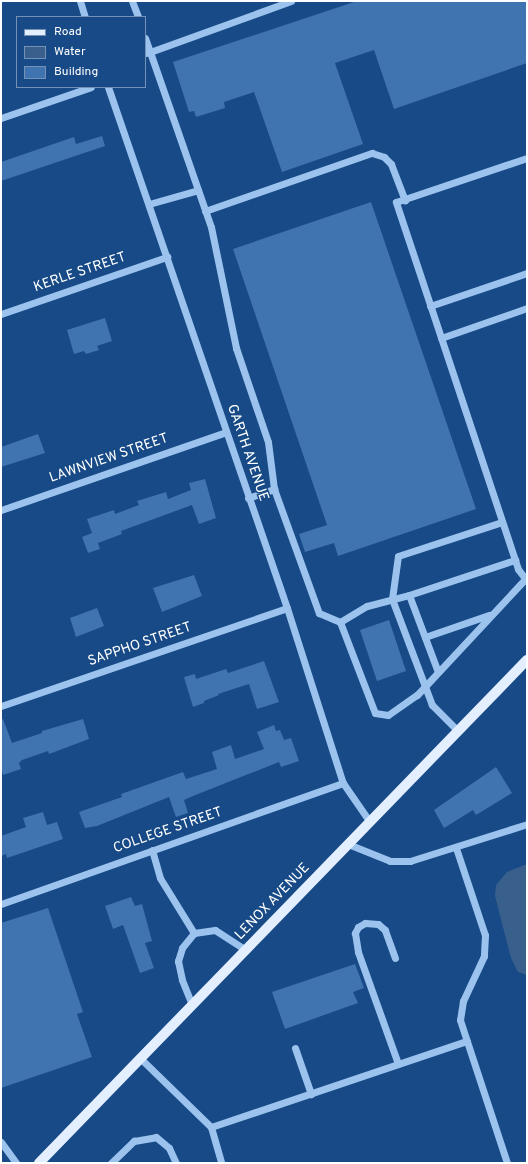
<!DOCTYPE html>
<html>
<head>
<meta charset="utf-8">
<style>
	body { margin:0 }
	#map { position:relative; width:528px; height:1164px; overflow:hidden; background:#174a86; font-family:Overpass,sans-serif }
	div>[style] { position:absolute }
	.water>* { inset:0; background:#39608c }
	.building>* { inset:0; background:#3f74b0 }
	.minor>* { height:7px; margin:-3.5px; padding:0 3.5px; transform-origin:3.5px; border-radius:3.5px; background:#9cc3ee }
	.major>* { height:10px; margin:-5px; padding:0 5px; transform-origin:5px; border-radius:5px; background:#e3eeff }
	span { translate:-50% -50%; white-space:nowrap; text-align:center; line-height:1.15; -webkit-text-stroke:3px #174a86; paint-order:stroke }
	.street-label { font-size:14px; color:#fff }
	.frame { position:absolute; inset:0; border:2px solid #fff; pointer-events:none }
	.legend { position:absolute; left:16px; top:16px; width:130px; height:72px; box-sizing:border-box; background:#174a86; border:1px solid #7492b6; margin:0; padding:5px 7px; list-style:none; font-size:12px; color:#fff }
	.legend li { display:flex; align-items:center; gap:8px; height:20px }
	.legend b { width:20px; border:1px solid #7492b6 }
</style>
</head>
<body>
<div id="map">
	<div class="water">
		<i style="clip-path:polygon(527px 864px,527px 975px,518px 972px,511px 958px,495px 896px,496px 885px,507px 872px)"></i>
	</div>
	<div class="building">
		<i style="clip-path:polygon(357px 1px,527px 1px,527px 63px,394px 109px,374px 50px,335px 63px,363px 144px,282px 172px,254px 92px,224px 102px,225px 108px,196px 117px,194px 111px,189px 112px,173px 62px)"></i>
		<i style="clip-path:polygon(102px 136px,105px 146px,1px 181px,1px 162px,74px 137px,76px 144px)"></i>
		<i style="clip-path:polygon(371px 202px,476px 509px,338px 556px,334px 543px,305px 552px,299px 534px,327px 525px,233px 249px)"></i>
		<i style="clip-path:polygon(105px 318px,112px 341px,97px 346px,99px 350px,86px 354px,84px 351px,74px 354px,67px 330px)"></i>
		<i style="clip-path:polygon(38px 434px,45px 453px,1px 467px,1px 447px)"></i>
		<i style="clip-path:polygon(205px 479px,216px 518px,199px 524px,192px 505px,121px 531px,122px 534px,98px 543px,100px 549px,88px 553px,82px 537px,92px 533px,87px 519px,114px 510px,115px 514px,139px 505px,137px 501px,166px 492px,168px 499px,191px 490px,189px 483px)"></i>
		<i style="clip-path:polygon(194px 575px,202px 596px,162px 612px,153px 588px)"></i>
		<i style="clip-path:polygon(97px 608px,104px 626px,76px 637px,70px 618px)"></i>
		<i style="clip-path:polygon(389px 620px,406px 671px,377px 681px,360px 630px)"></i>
		<i style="clip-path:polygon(264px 661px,279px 702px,257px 709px,249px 684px,218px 694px,219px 695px,204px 701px,204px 703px,193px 707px,184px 677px,195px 674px,196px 679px,226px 669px,228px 673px)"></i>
		<i style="clip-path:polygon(3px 719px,12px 743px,42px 733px,42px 731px,83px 719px,89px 739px,49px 754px,48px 751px,22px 760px,19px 763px,21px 769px,3px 775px,1px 768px,1px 720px)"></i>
		<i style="clip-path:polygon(274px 725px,276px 731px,280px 730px,284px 740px,291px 738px,299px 761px,281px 767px,279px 762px,193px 796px,184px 800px,188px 813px,176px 817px,169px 797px,97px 826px,85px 828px,79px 812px,122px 797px,121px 794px,183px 772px,186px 779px,217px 769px,212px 752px,231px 745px,235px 759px,264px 749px,257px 732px)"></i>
		<i style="clip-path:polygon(496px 767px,512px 793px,476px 815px,473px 810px,444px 828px,434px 810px)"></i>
		<i style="clip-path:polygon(43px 812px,47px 825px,57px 822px,63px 839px,7px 858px,6px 854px,1px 856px,1px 836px,26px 827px,23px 818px)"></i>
		<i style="clip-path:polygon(131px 897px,135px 906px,142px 904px,152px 941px,145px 943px,154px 968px,140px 973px,123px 925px,113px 929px,105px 906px)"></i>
		<i style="clip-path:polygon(48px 908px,83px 1012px,77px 1014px,92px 1057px,1px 1088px,1px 923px)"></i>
		<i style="clip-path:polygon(355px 964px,364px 988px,353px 992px,358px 1003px,285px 1029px,272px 992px)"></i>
	</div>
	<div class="minor">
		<i style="left:80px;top:1px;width:17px;rotate:73deg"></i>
		<i style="left:132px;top:1px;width:17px;rotate:69deg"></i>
		<i style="left:291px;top:1px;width:150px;rotate:160.1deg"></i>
		<i style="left:150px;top:52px;width:185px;rotate:70.8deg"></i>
		<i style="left:211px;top:227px;width:124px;rotate:78.3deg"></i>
		<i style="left:236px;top:348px;width:99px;rotate:71.2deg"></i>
		<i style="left:268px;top:442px;width:47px;rotate:82.7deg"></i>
		<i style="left:274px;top:489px;width:132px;rotate:70.1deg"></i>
		<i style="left:319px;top:613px;width:23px;rotate:23deg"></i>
		<i style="left:340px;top:622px;width:97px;rotate:69deg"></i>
		<i style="left:375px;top:713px;width:13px;rotate:9deg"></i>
		<i style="left:388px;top:715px;width:35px;rotate:-35deg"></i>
		<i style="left:417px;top:695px;width:161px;rotate:-47deg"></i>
		<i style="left:145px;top:38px;width:15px;rotate:70deg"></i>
		<i style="left:150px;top:52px;width:5px;rotate:169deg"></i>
		<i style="left:108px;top:87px;width:551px;rotate:71.04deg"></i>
		<i style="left:287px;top:608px;width:184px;rotate:72.3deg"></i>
		<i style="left:343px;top:783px;width:47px;rotate:55.3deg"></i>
		<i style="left:1px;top:118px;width:95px;rotate:-19deg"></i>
		<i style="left:149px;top:204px;width:51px;rotate:-15.9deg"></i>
		<i style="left:205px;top:211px;width:177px;rotate:-19.2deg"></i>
		<i style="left:372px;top:153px;width:13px;rotate:18deg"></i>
		<i style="left:384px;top:157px;width:10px;rotate:45deg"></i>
		<i style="left:391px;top:164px;width:39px;rotate:69deg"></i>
		<i style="left:430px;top:306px;width:102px;rotate:-18.8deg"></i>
		<i style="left:1px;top:314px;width:176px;rotate:-19deg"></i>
		<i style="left:441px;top:338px;width:91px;rotate:-19.2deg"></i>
		<i style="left:248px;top:498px;width:28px;rotate:-19deg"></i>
		<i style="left:1px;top:510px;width:238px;rotate:-19.1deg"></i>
		<i style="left:527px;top:581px;width:15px;rotate:-127deg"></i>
		<i style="left:518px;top:569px;width:387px;rotate:-108.4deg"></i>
		<i style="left:396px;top:202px;width:138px;rotate:-18.6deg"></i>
		<i style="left:409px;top:595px;width:82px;rotate:69.4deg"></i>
		<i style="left:340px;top:622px;width:31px;rotate:-31deg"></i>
		<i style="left:367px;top:606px;width:43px;rotate:-14.7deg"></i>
		<i style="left:409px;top:595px;width:112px;rotate:-18.3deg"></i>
		<i style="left:425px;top:637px;width:68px;rotate:-19deg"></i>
		<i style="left:1px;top:706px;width:302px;rotate:-18.9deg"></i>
		<i style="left:458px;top:731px;width:37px;rotate:-135deg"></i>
		<i style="left:432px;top:705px;width:113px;rotate:-110.7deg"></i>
		<i style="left:392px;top:599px;width:43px;rotate:-82.1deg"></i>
		<i style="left:398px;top:556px;width:109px;rotate:-18.1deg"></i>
		<i style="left:348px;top:844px;width:45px;rotate:22deg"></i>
		<i style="left:390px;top:861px;width:20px"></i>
		<i style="left:410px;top:861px;width:123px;rotate:-17.5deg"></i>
		<i style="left:456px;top:848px;width:92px;rotate:71.6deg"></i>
		<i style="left:485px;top:935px;width:21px;rotate:93deg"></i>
		<i style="left:484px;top:956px;width:50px;rotate:115deg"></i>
		<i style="left:463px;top:1001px;width:19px;rotate:99deg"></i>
		<i style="left:460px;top:1020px;width:151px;rotate:71.8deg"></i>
		<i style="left:152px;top:850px;width:29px;rotate:74deg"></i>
		<i style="left:160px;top:878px;width:65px;rotate:58.3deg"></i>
		<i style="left:194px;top:933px;width:19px;rotate:129deg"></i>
		<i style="left:182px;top:948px;width:14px;rotate:107deg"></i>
		<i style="left:178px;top:961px;width:19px;rotate:78deg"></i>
		<i style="left:182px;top:980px;width:27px;rotate:68deg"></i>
		<i style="left:1px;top:904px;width:363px;rotate:-19.5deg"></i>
		<i style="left:194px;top:933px;width:21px;rotate:-8deg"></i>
		<i style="left:215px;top:930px;width:37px;rotate:33deg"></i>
		<i style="left:395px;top:958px;width:30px;rotate:-110deg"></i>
		<i style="left:385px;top:930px;width:9px;rotate:-139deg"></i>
		<i style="left:378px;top:924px;width:13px;rotate:-176deg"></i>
		<i style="left:365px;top:923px;width:8px;rotate:150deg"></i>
		<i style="left:358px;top:927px;width:7px;rotate:117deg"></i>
		<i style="left:355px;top:933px;width:19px;rotate:81deg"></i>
		<i style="left:358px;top:952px;width:119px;rotate:70.3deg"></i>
		<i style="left:295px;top:1048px;width:49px;rotate:70.8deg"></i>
		<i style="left:140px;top:1058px;width:99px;rotate:44.2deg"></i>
		<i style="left:211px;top:1127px;width:37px;rotate:74deg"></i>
		<i style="left:211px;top:1127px;width:270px;rotate:-18.6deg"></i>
		<i style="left:1px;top:1142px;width:26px;rotate:54deg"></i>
		<i style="left:111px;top:1163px;width:32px;rotate:-44deg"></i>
		<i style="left:134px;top:1141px;width:22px;rotate:-10deg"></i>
		<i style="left:156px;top:1137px;width:17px;rotate:40deg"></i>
		<i style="left:169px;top:1148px;width:17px;rotate:65deg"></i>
	</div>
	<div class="major">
		<i style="left:39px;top:1163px;width:701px;rotate:-45.87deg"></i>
	</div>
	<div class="street-label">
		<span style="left:80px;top:273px;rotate:-19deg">KERLE STREET</span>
		<span style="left:247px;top:453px;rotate:71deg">GARTH AVENUE</span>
		<span style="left:109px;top:459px;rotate:-19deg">LAWNVIEW STREET</span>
		<span style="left:140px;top:645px;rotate:-19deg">SAPPHO STREET</span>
		<span style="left:168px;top:831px;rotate:-19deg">COLLEGE STREET</span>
		<span style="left:273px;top:902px;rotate:-46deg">LENOX AVENUE</span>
	</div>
	<div class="frame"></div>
	<ul class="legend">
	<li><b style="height:5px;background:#e3eeff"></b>Road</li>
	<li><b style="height:11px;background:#39608c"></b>Water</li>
	<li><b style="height:11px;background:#3f74b0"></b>Building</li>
	</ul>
</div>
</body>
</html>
